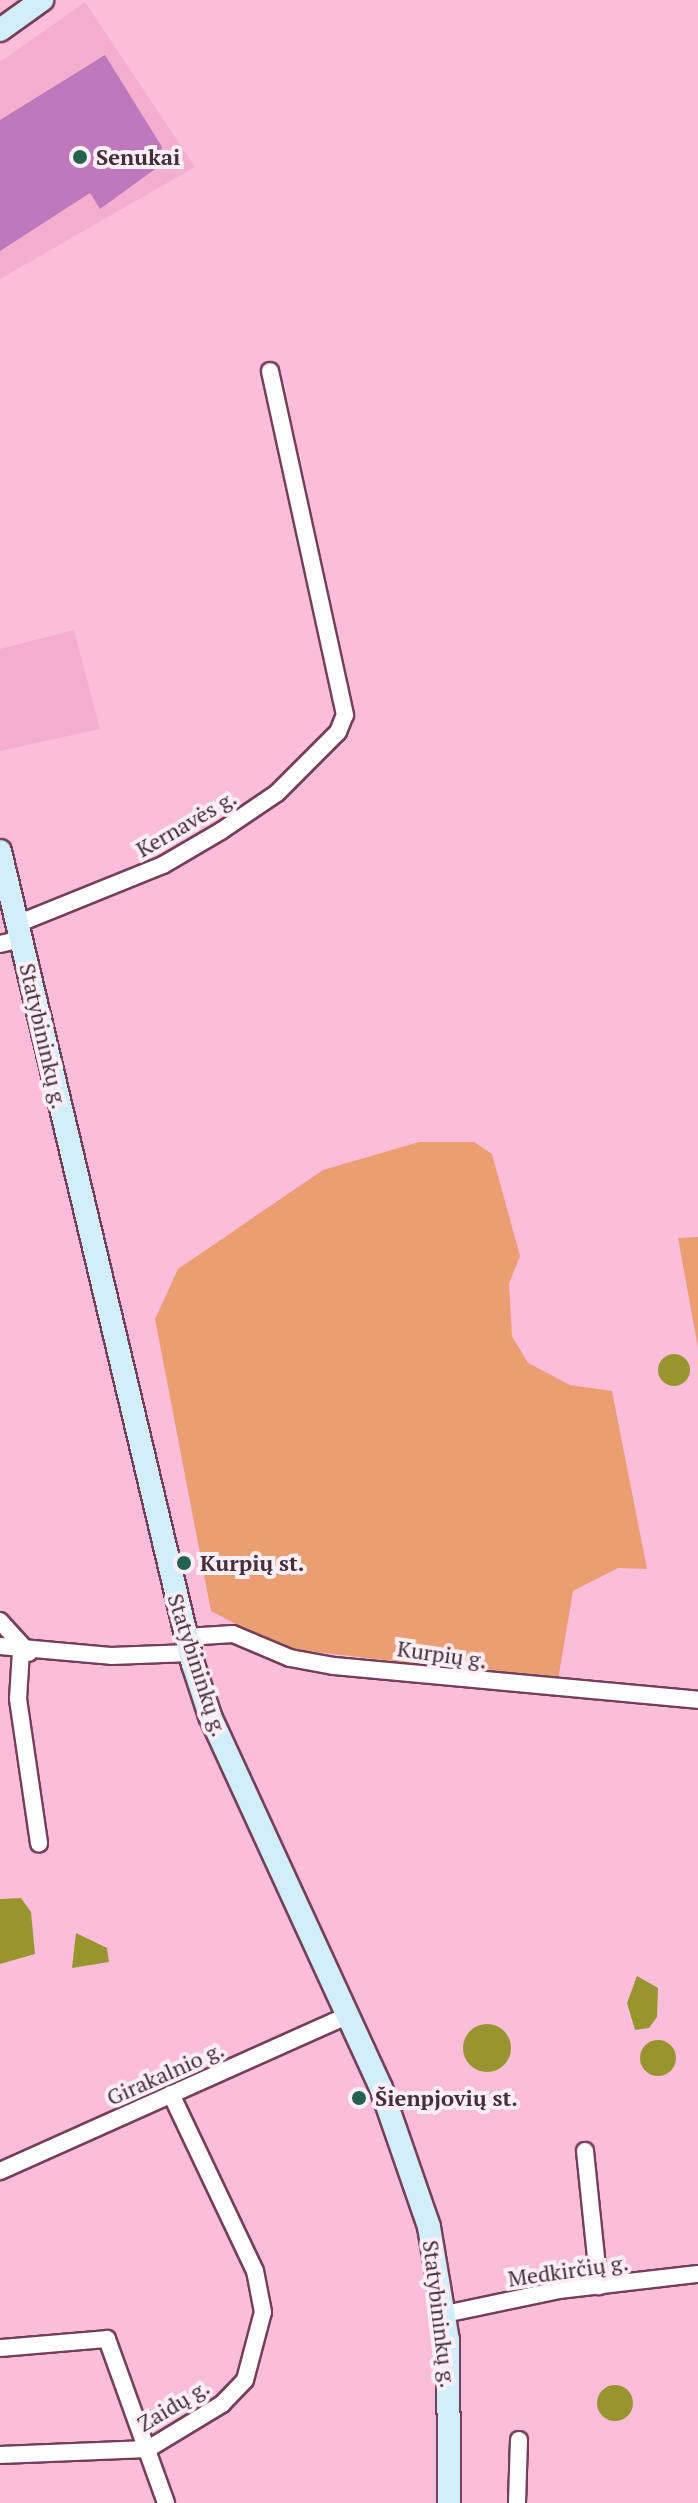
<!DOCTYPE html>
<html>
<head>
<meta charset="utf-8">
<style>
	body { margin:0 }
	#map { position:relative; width:698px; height:2503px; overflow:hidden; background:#fcbddb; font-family:"PT Serif",serif }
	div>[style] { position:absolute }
	.built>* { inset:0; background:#f4afd0 }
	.green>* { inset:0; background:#ec9e73 }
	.water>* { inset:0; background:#97962e }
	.round { border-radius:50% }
	.building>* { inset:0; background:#bf78bb }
	.roads { filter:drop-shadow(2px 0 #733f59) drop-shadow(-2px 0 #733f59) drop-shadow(0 2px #733f59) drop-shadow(0 -2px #733f59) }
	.street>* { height:16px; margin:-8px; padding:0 8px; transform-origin:8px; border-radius:8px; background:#fff }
	.secondary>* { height:22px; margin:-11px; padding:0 11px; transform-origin:11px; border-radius:11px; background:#d1eefa }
	.dots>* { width:22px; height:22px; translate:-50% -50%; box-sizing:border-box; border:4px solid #fceff5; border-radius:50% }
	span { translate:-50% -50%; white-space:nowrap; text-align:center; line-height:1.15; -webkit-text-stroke:8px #fceff5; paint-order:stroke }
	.poi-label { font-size:22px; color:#452d39; font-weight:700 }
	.left { translate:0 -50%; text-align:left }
	.street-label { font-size:22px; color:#452d39 }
</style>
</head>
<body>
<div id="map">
	<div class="built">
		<i style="clip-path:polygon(85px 2px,195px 167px,0 279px,0 62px)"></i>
		<i style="clip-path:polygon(74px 630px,100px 729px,0 751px,0 649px)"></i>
	</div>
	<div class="green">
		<i style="clip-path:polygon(419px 1142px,474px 1142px,492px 1154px,520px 1256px,509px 1284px,512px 1336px,528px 1363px,570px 1385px,612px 1391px,647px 1569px,618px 1568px,573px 1591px,558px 1680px,281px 1648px,211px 1611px,155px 1319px,178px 1269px,323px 1170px)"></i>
		<i style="clip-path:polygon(698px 1237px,698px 1348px,678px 1238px)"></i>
	</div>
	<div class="water">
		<i class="round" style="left:658px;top:1354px;width:32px;height:32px"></i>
		<i style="clip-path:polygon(21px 1898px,31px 1912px,35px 1954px,0 1964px,0 1899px)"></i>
		<i style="clip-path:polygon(76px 1933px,107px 1948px,109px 1962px,72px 1968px)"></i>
		<i style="clip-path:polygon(637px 1976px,658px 1988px,657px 2017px,649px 2028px,635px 2030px,627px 2003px)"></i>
		<i class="round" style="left:463px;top:2024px;width:48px;height:48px"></i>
		<i class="round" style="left:640px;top:2040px;width:36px;height:36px"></i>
		<i class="round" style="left:597px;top:2385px;width:36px;height:36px"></i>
	</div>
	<div class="building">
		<i style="clip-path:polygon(105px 55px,162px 147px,158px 167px,100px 209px,90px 193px,0 251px,0 120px)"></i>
	</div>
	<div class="roads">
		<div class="street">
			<i style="left:17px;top:924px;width:157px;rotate:-22deg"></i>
			<i style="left:163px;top:865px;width:67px;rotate:-30.4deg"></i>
			<i style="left:221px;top:831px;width:68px;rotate:-34.2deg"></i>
			<i style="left:277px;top:793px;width:86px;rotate:-45deg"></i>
			<i style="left:338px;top:732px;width:18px;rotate:-68deg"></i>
			<i style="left:345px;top:715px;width:352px;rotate:-102.3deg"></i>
			<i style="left:0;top:944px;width:22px;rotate:-13deg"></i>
			<i style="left:0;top:1621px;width:43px;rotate:47.8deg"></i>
			<i style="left:186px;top:1637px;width:47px;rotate:-3.7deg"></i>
			<i style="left:233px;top:1634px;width:62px;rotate:22.8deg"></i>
			<i style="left:290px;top:1658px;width:45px;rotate:10.3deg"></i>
			<i style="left:334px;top:1666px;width:366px;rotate:5.3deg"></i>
			<i style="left:0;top:1646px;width:111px;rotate:5.1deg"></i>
			<i style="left:111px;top:1656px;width:79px;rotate:-2.2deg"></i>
			<i style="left:21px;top:1651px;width:48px;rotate:93.6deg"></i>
			<i style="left:18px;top:1699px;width:146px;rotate:81.7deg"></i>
			<i style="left:585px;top:2151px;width:136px;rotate:84.1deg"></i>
			<i style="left:0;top:2171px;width:381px;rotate:-24.1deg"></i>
			<i style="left:445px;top:2314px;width:116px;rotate:-11.9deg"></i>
			<i style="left:559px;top:2290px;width:140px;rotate:-6.6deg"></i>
			<i style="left:0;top:2348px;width:107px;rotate:-4.8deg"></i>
			<i style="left:107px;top:2339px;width:174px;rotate:70.2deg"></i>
			<i style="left:0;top:2455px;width:148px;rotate:-2.3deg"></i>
			<i style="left:148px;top:2449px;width:87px;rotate:-31.3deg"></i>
			<i style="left:222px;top:2404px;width:33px;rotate:-46deg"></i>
			<i style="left:245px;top:2380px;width:70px;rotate:-75.2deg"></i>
			<i style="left:263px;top:2312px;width:42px;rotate:-101deg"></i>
			<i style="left:255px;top:2271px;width:196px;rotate:-115.4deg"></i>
			<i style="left:517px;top:2503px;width:63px;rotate:-88.2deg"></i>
		</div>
		<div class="secondary">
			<i style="left:0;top:30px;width:52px;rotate:-35.5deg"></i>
			<i style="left:0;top:851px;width:836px;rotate:76.65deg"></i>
			<i style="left:193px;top:1664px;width:55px;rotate:71.9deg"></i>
			<i style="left:210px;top:1716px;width:409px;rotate:65.3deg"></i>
			<i style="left:381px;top:2088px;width:147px;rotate:70.9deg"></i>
			<i style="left:429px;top:2227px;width:115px;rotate:80.5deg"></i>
			<i style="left:448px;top:2340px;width:163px;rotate:89.6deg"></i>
		</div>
	</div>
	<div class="dots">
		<i style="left:80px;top:157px;background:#24624f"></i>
		<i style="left:184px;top:1563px;background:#24624f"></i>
		<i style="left:359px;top:2098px;background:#24624f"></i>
	</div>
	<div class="poi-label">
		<span class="left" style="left:96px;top:157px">Senukai</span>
		<span class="left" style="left:200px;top:1563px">Kurpių st.</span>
		<span class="left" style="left:375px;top:2098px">Šienpjovių st.</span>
	</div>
	<div class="street-label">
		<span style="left:186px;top:823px;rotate:-30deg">Kernavės g.</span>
		<span style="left:44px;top:1036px;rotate:77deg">Statybininkų g.</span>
		<span style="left:442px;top:1654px;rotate:8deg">Kurpių g.</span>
		<span style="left:198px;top:1665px;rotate:72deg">Statybininkų g.</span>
		<span style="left:165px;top:2073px;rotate:-24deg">Girakalnio g.</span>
		<span style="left:568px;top:2270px;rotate:-8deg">Medkirčių g.</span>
		<span style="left:440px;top:2314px;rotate:83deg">Statybininkų g.</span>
		<span style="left:173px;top:2405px;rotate:-31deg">Zaidų g.</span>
	</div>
</div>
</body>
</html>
